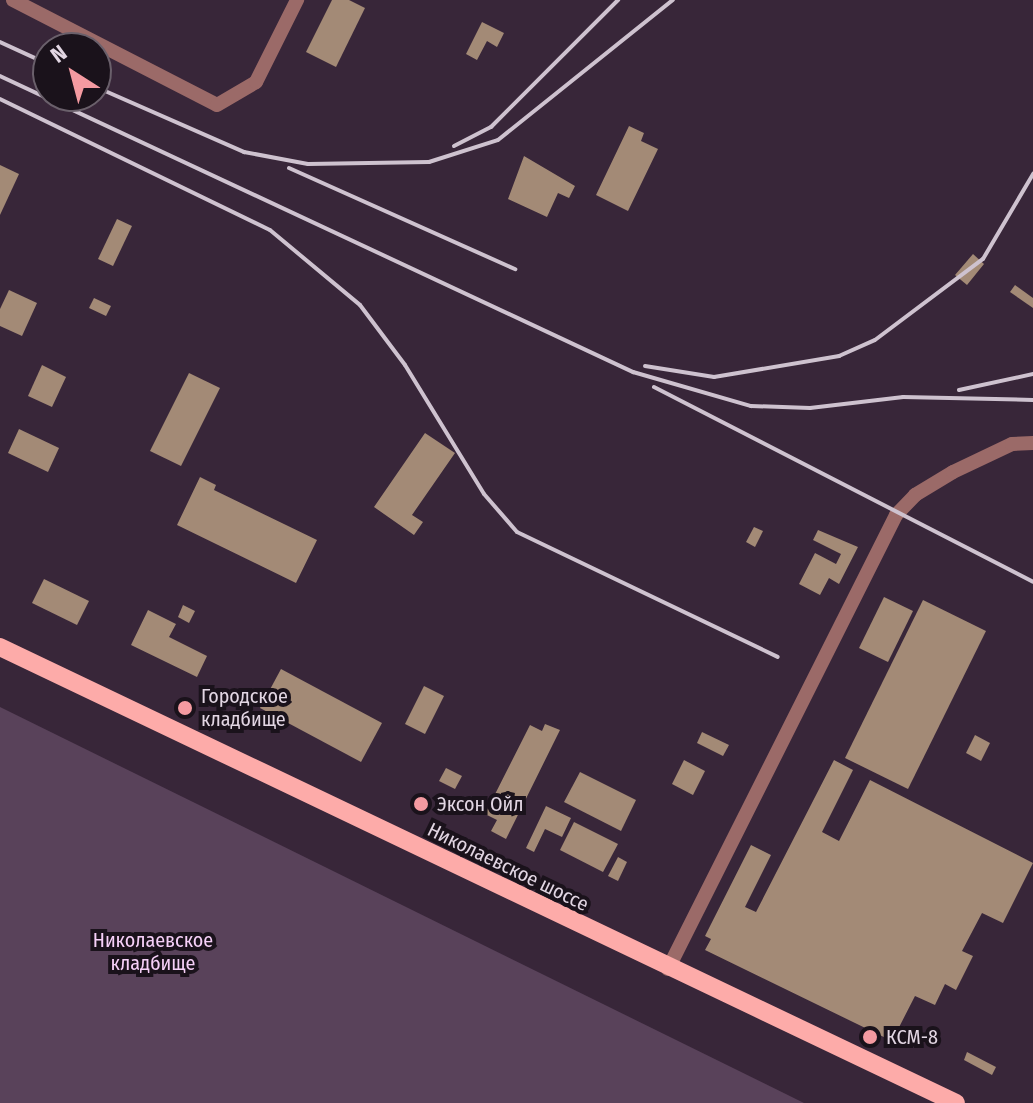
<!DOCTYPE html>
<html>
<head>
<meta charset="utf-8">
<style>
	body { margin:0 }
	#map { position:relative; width:1033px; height:1103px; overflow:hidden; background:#382639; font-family:"Fira Sans Condensed",sans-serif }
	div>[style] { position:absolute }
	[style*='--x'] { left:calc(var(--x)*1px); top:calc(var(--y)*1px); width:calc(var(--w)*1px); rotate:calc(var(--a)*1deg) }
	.green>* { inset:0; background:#59425a }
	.building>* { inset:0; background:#a38a76 }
	.minor>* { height:14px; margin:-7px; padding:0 7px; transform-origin:7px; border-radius:7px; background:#9b6a68 }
	.major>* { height:18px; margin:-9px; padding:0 9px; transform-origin:9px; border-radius:9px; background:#fdaba9 }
	.rail>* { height:4px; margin:-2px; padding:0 2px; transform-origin:2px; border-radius:2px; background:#cec2cf }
	.dots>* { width:22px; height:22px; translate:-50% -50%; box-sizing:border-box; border:4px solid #1a121b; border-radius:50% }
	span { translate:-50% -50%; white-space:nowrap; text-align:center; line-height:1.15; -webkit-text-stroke:8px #1a121b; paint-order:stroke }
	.poi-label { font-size:20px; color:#e2d6e3 }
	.left { translate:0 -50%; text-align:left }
	.street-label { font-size:20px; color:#e2d6e3 }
	.park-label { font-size:20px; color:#f6d0f8 }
	.north { position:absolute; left:32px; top:32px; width:80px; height:80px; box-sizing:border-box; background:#1a121b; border:2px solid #6a606b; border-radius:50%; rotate:324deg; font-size:22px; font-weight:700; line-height:32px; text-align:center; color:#e2d6e3 }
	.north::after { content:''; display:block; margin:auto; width:28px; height:36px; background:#f49aa1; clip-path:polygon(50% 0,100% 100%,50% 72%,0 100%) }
</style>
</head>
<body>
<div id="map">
	<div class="green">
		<div style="clip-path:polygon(0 707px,804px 1103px,0 1103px)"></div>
	</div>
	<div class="building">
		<div style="clip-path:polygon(332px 0,349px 0,365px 8px,336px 67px,306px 52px)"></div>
		<div style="clip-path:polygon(482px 22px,504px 33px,497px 47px,487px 41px,477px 60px,466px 54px)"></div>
		<div style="clip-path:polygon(629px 126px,644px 133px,641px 141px,658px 149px,628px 211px,596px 195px)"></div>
		<div style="clip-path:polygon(524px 156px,575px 186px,569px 198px,558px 193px,547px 217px,508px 199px)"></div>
		<div style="clip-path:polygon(0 165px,19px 174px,0 215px)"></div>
		<div style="clip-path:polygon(117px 219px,132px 226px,113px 266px,98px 259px)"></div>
		<div style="clip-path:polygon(973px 254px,984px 264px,967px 285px,955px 275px)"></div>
		<div style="clip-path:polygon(1015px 285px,1033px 298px,1033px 308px,1010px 292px)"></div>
		<div style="clip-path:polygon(9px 290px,37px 303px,22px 336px,0 326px,0 309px)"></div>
		<div style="clip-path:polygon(94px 298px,111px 306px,106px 316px,89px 308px)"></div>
		<div style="clip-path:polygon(42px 365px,66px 377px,52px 407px,28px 396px)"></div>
		<div style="clip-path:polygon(189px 373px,220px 388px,181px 466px,150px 451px)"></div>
		<div style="clip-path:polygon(19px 429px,59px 448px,48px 472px,8px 453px)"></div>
		<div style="clip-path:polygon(425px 433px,455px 453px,412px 515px,423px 522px,414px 535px,374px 507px)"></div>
		<div style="clip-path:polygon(200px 477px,216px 485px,214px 490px,317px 540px,296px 583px,177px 525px)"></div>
		<div style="clip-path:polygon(754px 527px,763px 531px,755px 547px,746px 542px)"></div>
		<div style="clip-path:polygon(818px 530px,858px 547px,839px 584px,829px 578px,820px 595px,799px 584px,815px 553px,836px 564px,841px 554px,813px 540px)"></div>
		<div style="clip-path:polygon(44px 579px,89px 601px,77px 625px,32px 603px)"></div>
		<div style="clip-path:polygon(884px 597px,913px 611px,888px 662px,859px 648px)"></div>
		<div style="clip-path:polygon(923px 600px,986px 631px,908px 789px,845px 758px)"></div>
		<div style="clip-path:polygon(183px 605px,195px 611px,189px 623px,178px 617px)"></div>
		<div style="clip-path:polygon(148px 610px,176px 624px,169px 637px,207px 656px,197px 677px,131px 645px)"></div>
		<div style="clip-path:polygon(281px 669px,382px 723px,361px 762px,260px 708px)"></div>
		<div style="clip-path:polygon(424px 686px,444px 696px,425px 734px,405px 724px)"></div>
		<div style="clip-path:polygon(545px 724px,560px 730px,506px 839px,491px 831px,497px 820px,485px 814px,530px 725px,542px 731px)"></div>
		<div style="clip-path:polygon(702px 732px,729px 745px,723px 756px,697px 743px)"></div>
		<div style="clip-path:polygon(975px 735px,990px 743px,981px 761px,966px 753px)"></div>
		<div style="clip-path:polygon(684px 760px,705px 771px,693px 795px,672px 784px)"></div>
		<div style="clip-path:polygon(834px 760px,853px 770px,822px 832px,839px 841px,870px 780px,1033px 863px,1003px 923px,982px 913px,962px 951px,973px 956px,956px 990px,945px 984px,935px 1005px,915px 996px,892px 1041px,705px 950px,711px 939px,705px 936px,751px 845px,771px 855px,745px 907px,756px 912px)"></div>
		<div style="clip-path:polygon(446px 768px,462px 776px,455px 789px,439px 781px)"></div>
		<div style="clip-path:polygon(580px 772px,636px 800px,621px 831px,564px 802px)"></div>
		<div style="clip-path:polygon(546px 806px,571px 818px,562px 837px,545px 829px,534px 852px,526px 848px)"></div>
		<div style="clip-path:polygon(574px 822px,618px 844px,603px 872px,560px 850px)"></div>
		<div style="clip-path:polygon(618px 857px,627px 862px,618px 881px,608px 876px)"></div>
		<div style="clip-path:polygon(967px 1052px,996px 1067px,992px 1075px,964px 1060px)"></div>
	</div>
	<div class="minor">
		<div style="--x:13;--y:0;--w:229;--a:27.2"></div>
		<div style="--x:217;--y:105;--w:45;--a:-30.5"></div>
		<div style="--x:256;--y:82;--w:92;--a:-63.4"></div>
		<div style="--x:668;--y:969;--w:508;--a:-63.33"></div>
		<div style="--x:896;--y:515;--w:28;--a:-46"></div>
		<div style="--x:915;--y:495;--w:44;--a:-31.2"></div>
		<div style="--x:953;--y:472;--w:65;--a:-25.4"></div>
		<div style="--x:1012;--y:444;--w:21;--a:-3"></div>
	</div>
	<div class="major">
		<div style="--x:0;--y:647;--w:1059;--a:25.5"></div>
	</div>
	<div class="rail">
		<div style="--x:0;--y:42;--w:53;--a:24.6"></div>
		<div style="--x:0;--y:76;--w:699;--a:25.06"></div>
		<div style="--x:633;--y:372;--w:123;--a:16.1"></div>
		<div style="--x:751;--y:406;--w:59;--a:1.9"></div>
		<div style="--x:810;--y:408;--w:94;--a:-6.7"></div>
		<div style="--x:903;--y:397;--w:130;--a:1.3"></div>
		<div style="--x:96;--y:87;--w:162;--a:23.7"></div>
		<div style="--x:244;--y:152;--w:65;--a:10.6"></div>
		<div style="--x:308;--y:164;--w:121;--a:-0.9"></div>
		<div style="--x:429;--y:162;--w:72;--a:-17.7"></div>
		<div style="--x:498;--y:140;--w:224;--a:-38.7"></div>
		<div style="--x:0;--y:99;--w:300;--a:25.9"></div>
		<div style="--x:270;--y:230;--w:117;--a:39.8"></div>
		<div style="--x:360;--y:305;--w:75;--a:53.1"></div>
		<div style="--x:405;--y:365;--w:151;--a:58.5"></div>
		<div style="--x:484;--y:494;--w:50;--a:49"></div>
		<div style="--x:517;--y:532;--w:289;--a:25.6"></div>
		<div style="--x:454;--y:146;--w:42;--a:-27.2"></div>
		<div style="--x:491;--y:127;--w:180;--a:-45"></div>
		<div style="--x:289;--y:168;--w:248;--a:24.1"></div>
		<div style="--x:645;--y:366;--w:70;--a:9.1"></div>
		<div style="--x:714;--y:377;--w:127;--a:-9.5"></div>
		<div style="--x:839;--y:356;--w:39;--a:-24"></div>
		<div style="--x:875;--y:340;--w:135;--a:-36.9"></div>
		<div style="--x:983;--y:259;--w:99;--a:-59.5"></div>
		<div style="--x:654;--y:387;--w:426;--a:27.2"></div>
		<div style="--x:959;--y:390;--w:76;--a:-12.2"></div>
	</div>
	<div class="dots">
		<div style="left:185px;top:708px;background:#f49aa1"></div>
		<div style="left:421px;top:804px;background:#f49aa1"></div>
		<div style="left:870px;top:1037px;background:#f49aa1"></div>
	</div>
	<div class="poi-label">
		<span class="left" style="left:201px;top:708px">Городское<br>кладбище</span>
		<span class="left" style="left:437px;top:804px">Эксон Ойл</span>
		<span class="left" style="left:886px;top:1037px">КСМ-8</span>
	</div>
	<div class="street-label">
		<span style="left:508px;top:867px;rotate:26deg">Николаевское шоссе</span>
	</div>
	<div class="park-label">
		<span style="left:153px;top:952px">Николаевское<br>кладбище</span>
	</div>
	<div class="north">N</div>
</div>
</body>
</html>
